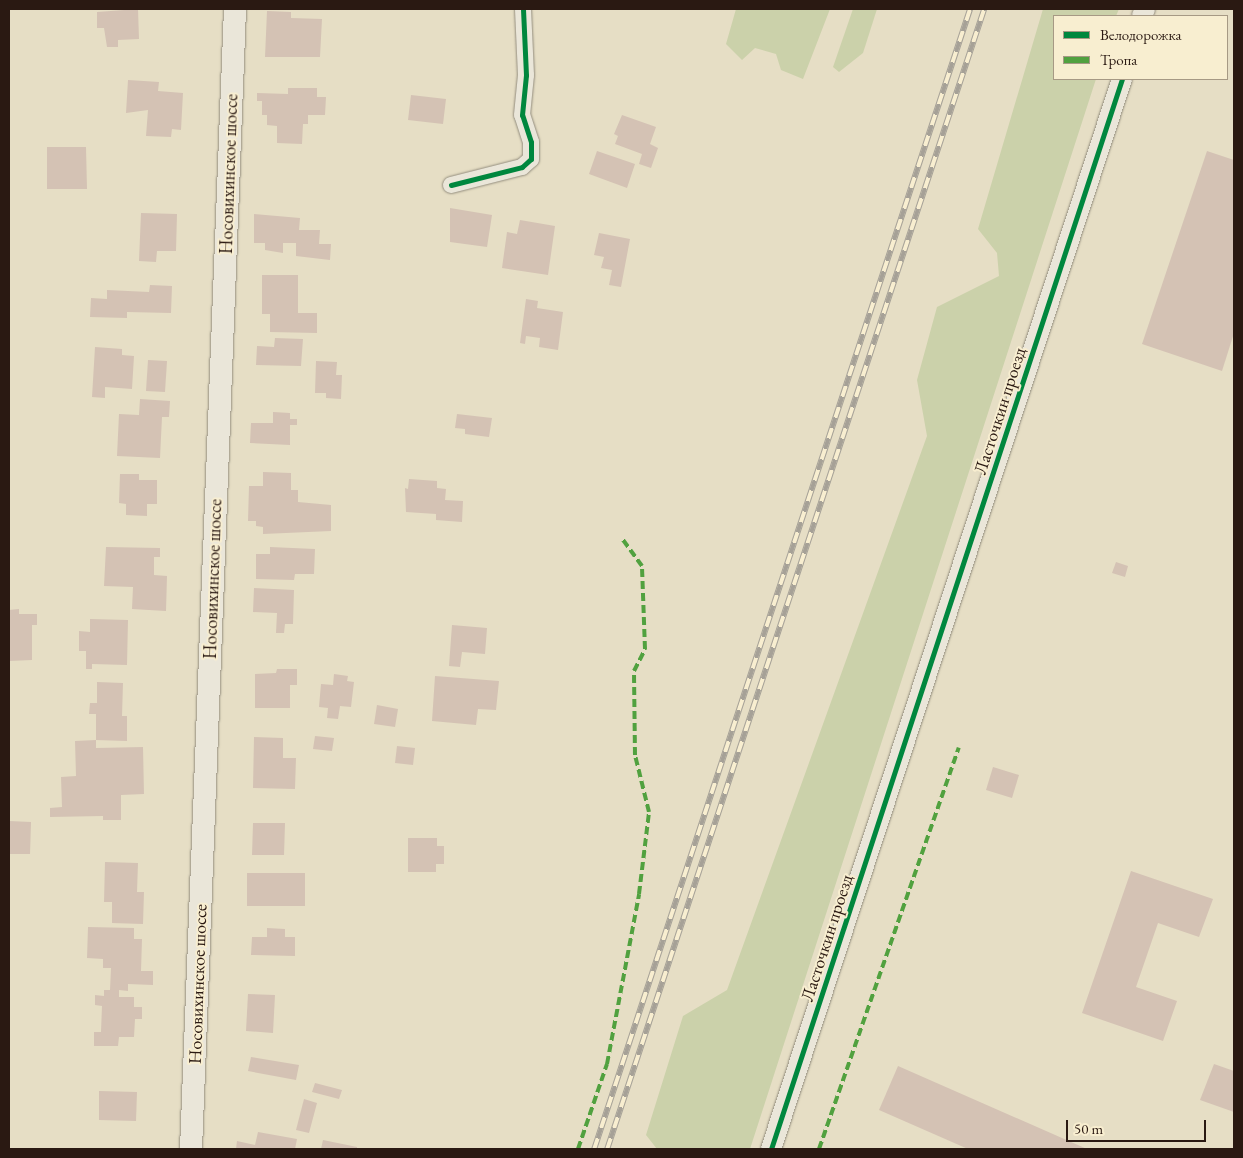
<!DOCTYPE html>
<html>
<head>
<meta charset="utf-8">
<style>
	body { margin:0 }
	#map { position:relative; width:1243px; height:1158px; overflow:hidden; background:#e6dec5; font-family:"EB Garamond",serif }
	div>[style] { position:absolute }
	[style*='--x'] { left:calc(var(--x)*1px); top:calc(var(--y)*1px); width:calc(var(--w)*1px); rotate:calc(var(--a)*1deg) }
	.green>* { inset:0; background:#cbd1aa }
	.building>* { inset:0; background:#d4c2b4 }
	.roads { filter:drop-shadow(0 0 1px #948e7f) drop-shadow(0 0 1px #948e7f) }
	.minor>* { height:16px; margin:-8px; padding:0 8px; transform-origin:8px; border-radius:8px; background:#eae6d9 }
	.tertiary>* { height:20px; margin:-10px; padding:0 10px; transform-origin:10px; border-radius:10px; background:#eae6d9 }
	.secondary>* { height:22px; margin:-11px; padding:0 11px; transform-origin:11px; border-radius:11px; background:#eae6d9 }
	.rail>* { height:5.5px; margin-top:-2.75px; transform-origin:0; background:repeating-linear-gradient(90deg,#f8eed0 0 11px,#a6a197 0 22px); box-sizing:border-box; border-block:1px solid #a6a197 }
	.quiet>* { height:4px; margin-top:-2px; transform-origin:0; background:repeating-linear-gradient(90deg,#51a13f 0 8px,transparent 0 12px) }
	.cycleway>* { height:5px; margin:-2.5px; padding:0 2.5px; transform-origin:2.5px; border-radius:2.5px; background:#00873e }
	span { translate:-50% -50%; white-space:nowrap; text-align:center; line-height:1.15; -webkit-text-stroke:4px #f8eed0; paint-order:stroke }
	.street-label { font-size:18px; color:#2a1912 }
	.frame { position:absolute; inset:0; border:10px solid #2a1912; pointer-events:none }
	.legend { position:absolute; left:1053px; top:15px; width:175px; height:65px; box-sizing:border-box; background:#f8eed0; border:1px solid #a69984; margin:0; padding:6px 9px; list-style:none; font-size:15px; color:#2a1912 }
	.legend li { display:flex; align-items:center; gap:10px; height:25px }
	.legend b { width:25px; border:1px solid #a69984 }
	.scale { position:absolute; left:1066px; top:1120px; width:140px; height:22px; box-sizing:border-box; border:2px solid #2a1912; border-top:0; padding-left:6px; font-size:15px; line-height:18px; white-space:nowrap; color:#2a1912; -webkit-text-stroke:4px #f8eed0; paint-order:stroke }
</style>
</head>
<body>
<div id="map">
	<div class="green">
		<div style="clip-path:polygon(736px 9px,830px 9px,803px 79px,781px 70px,776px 54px,755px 48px,742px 60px,726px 44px)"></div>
		<div style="clip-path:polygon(853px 9px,877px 9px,863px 53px,839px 72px,833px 67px)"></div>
		<div style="clip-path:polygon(1043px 9px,1119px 9px,1116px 16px,1054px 16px,1054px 79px,1096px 79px,750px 1149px,657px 1149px,646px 1135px,683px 1016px,727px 990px,927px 436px,917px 380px,937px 307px,999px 276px,997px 253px,978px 229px)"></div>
	</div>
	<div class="building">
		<div style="clip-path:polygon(138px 9px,139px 39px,118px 40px,118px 47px,107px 47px,104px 28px,97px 28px,97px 12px)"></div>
		<div style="clip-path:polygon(267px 11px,291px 12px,291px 18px,322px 19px,320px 57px,265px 57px)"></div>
		<div style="clip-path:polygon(128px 80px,159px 82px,158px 91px,183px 93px,181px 130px,172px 129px,171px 137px,146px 136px,148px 110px,126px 113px)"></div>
		<div style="clip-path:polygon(288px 88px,317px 88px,317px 97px,326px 97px,325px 115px,308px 115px,308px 124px,303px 124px,302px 144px,277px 143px,277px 126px,267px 125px,267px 115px,262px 115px,262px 101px,257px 101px,257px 93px,288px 94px)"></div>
		<div style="clip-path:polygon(411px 95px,446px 99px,443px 124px,408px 120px)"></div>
		<div style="clip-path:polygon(622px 115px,656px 127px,650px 144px,658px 148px,651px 168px,639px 164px,642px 154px,615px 144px,618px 136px,614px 134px)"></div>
		<div style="clip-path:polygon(47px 147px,86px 147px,87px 189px,47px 189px)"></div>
		<div style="clip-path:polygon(597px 151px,635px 164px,627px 188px,589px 174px)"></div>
		<div style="clip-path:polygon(1207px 151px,1234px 160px,1234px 333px,1222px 371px,1142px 344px)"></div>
		<div style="clip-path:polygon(450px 208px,492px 215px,487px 247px,450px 242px)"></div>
		<div style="clip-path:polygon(141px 213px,177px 214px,176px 251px,157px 251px,156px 262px,139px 261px)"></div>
		<div style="clip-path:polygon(254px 214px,300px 218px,299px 230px,320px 230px,319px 244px,331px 244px,330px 260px,296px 256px,296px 243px,283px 243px,283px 253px,265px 250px,265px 243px,254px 243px)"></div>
		<div style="clip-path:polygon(520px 220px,555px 226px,548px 275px,502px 268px,507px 232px,517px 234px)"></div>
		<div style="clip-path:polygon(599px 233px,630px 239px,621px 287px,609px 285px,612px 270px,601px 268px,604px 257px,594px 255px)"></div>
		<div style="clip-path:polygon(262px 275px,298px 275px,298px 313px,317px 313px,317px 333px,270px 332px,270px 314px,262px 314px)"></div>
		<div style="clip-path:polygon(150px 285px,172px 286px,171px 313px,127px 312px,127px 318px,90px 317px,91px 298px,107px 299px,107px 290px,149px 292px)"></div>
		<div style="clip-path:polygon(526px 299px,538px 301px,537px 308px,563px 312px,558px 350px,539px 347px,540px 338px,526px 336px,525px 344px,520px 343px)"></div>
		<div style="clip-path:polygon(275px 338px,303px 339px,301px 366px,256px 365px,257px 346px,274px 347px)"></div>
		<div style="clip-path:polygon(95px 347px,122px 349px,122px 355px,134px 356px,132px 389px,105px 387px,105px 398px,92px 397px)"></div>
		<div style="clip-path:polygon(148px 360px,167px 361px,165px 392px,146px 391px)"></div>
		<div style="clip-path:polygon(316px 361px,337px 362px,336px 375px,342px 375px,341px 399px,326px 398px,326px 393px,315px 393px)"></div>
		<div style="clip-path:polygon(140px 399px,170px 401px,169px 417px,162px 417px,160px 458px,117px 456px,119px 414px,139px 415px)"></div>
		<div style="clip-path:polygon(273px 412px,290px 413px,290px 419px,297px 419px,297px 425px,290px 425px,290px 445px,250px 443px,251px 423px,273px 423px)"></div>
		<div style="clip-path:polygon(457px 414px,492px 418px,489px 437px,465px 434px,465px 429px,455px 428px)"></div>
		<div style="clip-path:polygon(263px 472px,291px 473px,291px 490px,298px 490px,298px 502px,331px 505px,331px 531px,263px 534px,263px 527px,256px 526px,256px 521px,248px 521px,249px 486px,263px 486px)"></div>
		<div style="clip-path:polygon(120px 474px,139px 474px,139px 480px,157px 480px,157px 504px,147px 504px,147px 516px,126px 515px,126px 504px,119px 503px)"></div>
		<div style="clip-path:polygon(409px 479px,437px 481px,437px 488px,446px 489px,445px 500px,463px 501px,462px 522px,436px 520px,436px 514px,406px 512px,405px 488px,408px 489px)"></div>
		<div style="clip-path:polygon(106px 547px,160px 548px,160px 557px,154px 557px,154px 575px,167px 576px,166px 611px,132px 609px,133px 587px,104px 586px)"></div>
		<div style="clip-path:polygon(270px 547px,315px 549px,314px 574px,295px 574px,294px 580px,256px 579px,256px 554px,270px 554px)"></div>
		<div style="clip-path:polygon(1116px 562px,1128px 566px,1125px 577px,1112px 573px)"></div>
		<div style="clip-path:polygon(254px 588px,294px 590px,293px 624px,285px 624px,284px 633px,276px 633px,277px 613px,253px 612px)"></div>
		<div style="clip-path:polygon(19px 609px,19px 614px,37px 614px,37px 625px,32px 625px,32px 660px,9px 661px,9px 610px)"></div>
		<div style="clip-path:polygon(90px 619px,128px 620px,127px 665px,92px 664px,92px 669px,86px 669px,86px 651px,79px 651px,79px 631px,90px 632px)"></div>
		<div style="clip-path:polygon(452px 625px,487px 628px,485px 654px,462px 652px,460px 667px,449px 666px)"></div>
		<div style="clip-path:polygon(277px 669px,297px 669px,297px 685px,290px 685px,290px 708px,255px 708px,255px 674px,276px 673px)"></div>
		<div style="clip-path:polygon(334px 674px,348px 676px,347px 681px,354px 682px,351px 707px,340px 706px,338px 719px,327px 718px,328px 708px,319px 707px,321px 684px,333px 685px)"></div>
		<div style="clip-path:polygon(435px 676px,499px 681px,496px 710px,478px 709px,476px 725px,432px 721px)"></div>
		<div style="clip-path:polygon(97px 682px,123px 683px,122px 716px,127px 716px,127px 741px,96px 740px,96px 714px,89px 714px,90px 703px,97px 703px)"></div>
		<div style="clip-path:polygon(377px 705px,398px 709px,395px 727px,374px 724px)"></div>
		<div style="clip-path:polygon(315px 736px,334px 738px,332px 751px,313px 749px)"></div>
		<div style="clip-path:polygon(254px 737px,283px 738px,283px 758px,296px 758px,295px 789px,253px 788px)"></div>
		<div style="clip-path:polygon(96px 740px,96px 748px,143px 747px,144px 794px,121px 795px,121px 820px,103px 820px,103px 816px,50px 817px,50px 808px,62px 807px,61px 777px,76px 776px,75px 741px)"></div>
		<div style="clip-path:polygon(397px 746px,415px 748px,413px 765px,395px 763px)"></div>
		<div style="clip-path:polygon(993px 767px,1019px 775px,1012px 798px,986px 790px)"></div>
		<div style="clip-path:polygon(9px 821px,31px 822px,30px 854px,9px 854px)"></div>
		<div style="clip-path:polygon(253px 823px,285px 823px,284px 855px,252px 855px)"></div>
		<div style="clip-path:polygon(408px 838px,437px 838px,437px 846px,444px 846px,444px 864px,436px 864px,436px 872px,408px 872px)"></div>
		<div style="clip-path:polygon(105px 862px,138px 863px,137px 892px,144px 892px,143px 924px,112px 923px,112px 902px,104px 902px)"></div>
		<div style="clip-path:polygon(1131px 871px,1213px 899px,1199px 937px,1158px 923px,1136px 987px,1177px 1001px,1163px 1041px,1082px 1013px)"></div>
		<div style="clip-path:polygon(247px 873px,305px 873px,305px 906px,247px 906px)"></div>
		<div style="clip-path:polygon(88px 927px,134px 928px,134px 939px,142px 939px,141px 971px,153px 971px,153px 985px,128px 984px,128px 991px,119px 990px,119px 997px,134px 997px,134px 1007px,142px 1007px,142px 1019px,135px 1019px,134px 1037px,119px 1037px,118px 1046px,94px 1046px,94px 1032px,101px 1032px,102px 1006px,95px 1005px,95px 995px,104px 996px,104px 990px,110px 990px,111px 968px,103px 968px,103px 959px,87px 958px)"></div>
		<div style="clip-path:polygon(267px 928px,285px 929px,285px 937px,295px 937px,295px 956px,251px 955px,252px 937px,267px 937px)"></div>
		<div style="clip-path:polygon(248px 994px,275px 995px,273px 1033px,246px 1031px)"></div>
		<div style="clip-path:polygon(251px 1057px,299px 1065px,296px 1080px,248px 1071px)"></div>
		<div style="clip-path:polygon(1214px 1064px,1234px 1071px,1234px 1112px,1200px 1100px)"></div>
		<div style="clip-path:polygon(898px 1066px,1087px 1149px,968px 1149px,879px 1110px)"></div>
		<div style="clip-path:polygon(315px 1083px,342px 1090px,339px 1099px,312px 1092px)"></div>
		<div style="clip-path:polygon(99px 1091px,137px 1092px,136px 1121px,99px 1120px)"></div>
		<div style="clip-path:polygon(304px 1099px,317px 1103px,309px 1133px,296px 1130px)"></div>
		<div style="clip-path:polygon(258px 1132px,297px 1139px,295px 1149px,236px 1149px,237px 1141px,255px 1145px)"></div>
		<div style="clip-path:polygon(323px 1140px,357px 1147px,357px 1149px,321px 1149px)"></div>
	</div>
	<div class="roads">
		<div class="minor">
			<div style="--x:451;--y:185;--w:73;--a:-14.2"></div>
			<div style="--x:522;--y:167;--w:12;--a:-42"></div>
			<div style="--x:531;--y:159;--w:17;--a:-90"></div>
			<div style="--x:531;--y:142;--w:28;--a:-108"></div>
			<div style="--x:522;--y:115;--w:40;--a:-84.3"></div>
			<div style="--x:526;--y:75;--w:66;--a:-92.6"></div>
		</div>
		<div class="tertiary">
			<div style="--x:1142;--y:16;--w:8;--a:-67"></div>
			<div style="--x:771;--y:1149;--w:1126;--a:-71.84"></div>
		</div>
		<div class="secondary">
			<div style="--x:191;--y:1149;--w:1141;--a:-87.79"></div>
		</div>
	</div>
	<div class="rail">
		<div style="--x:594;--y:1149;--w:1200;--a:-71.75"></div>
		<div style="--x:607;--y:1149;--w:1201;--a:-71.7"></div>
	</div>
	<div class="quiet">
		<div style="--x:578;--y:1149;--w:90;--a:-71.2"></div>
		<div style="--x:607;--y:1064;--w:173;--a:-79.3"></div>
		<div style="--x:639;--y:894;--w:83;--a:-83"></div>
		<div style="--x:649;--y:812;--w:59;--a:-103.8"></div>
		<div style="--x:635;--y:755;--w:84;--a:-90.7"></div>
		<div style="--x:634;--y:671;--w:25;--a:-63"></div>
		<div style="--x:645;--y:649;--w:83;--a:-92.1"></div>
		<div style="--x:642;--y:566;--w:34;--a:-126"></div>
		<div style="--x:819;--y:1149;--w:425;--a:-70.8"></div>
	</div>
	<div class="cycleway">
		<div style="--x:451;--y:185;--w:73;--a:-14.2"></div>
		<div style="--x:522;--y:167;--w:12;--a:-42"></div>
		<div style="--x:531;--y:159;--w:17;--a:-90"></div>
		<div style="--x:531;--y:142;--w:28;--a:-108"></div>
		<div style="--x:522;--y:115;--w:40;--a:-84.3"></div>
		<div style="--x:526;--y:75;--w:66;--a:-92.6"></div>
		<div style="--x:771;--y:1149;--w:1126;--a:-71.84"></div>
	</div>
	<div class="street-label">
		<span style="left:229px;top:174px;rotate:-88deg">Носовихинское шоссе</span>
		<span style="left:1000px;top:411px;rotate:-72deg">Ласточкин проезд</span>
		<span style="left:213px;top:579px;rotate:-88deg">Носовихинское шоссе</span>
		<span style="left:827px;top:938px;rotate:-72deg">Ласточкин проезд</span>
		<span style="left:198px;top:984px;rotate:-88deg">Носовихинское шоссе</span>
	</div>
	<div class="frame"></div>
	<ul class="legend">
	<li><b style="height:6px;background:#00873e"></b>Велодорожка</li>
	<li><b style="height:6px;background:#51a13f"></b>Тропа</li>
	</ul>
	<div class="scale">50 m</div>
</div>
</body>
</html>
